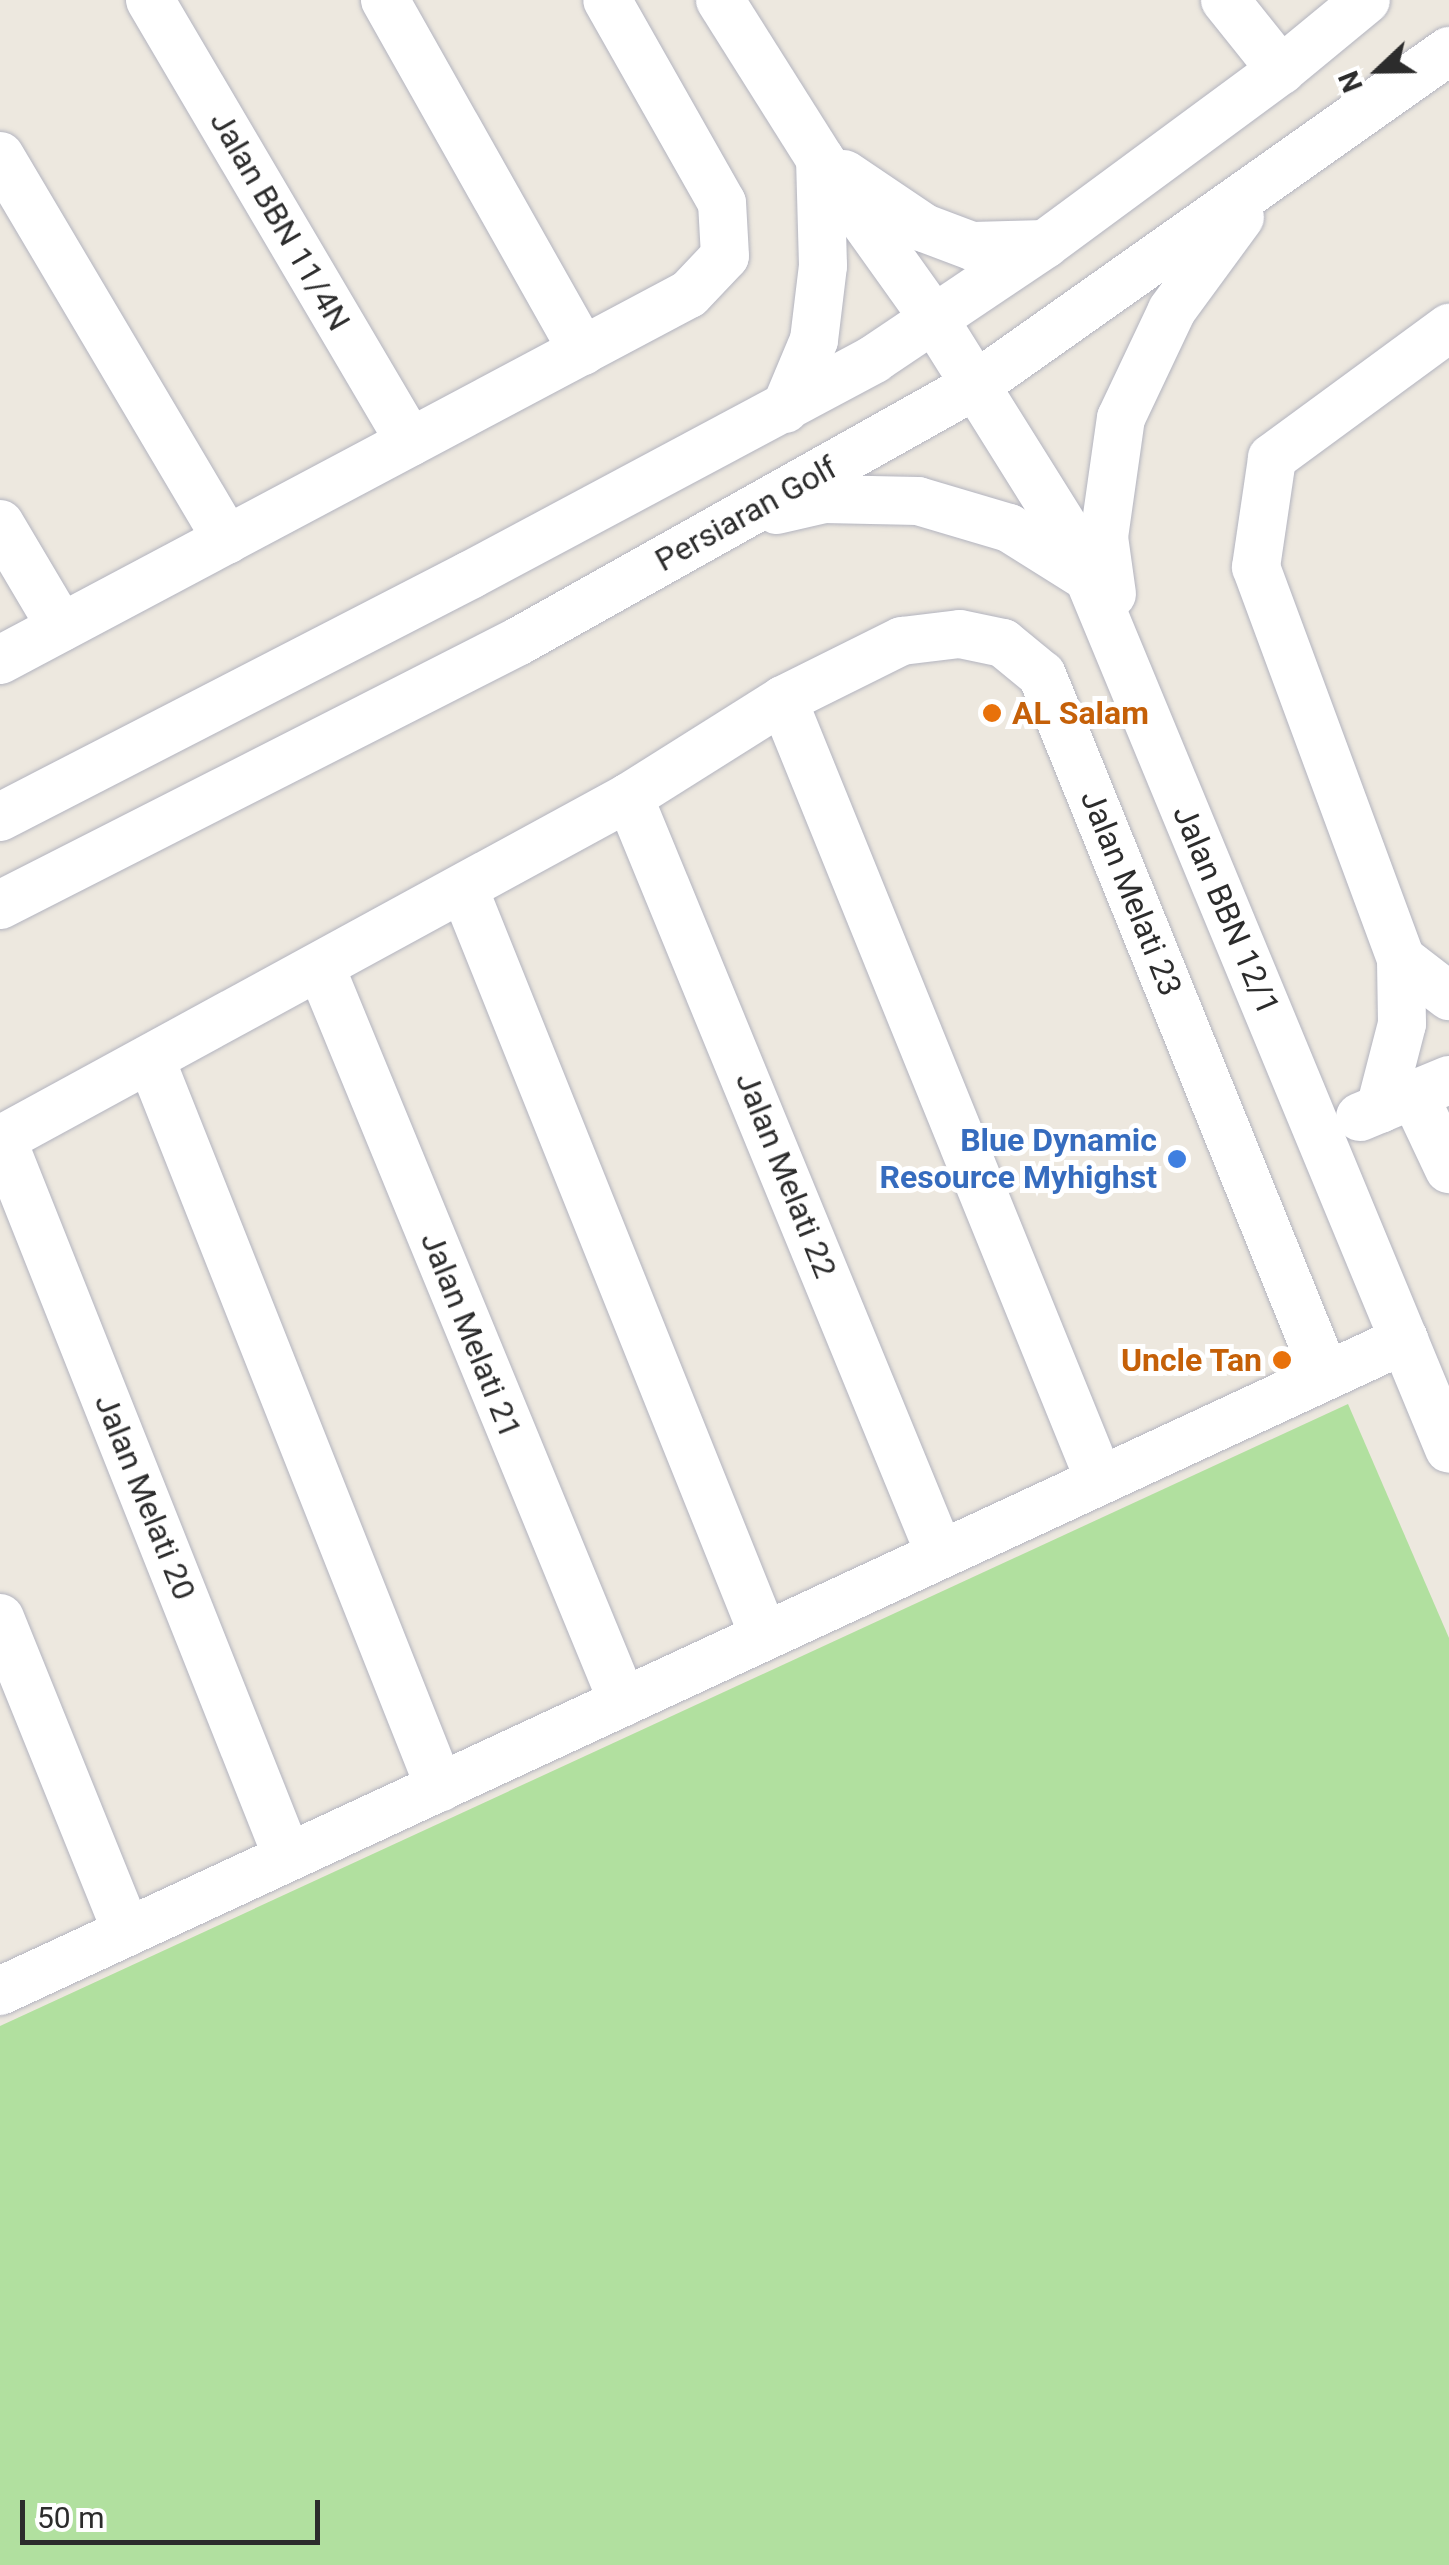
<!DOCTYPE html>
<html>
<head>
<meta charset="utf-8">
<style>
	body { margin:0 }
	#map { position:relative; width:1449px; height:2565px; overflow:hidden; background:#ede8df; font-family:Roboto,sans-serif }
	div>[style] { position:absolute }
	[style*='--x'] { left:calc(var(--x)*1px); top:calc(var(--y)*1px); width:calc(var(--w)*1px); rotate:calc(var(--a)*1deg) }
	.green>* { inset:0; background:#b1e09f }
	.roads { filter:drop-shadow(0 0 2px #b3b4bf) drop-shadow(0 0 2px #b3b4bf) }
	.minor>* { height:48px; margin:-24px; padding:0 24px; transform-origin:24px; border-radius:24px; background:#fff }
	.dots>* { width:28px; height:28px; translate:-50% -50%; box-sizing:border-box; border:5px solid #fff; border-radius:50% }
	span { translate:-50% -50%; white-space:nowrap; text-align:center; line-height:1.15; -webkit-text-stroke:10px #fff; paint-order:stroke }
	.street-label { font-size:32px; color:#2c2c2c }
	.food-label { font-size:32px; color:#c56008; font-weight:700 }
	.left { translate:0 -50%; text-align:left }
	.right { translate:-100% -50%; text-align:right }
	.shop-label { font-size:32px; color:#366cbe; font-weight:700 }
	.north { position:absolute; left:1329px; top:20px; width:100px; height:100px; -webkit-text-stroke:8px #fff; paint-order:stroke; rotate:248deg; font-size:28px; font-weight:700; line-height:40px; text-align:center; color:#2c2c2c }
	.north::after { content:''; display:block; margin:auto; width:35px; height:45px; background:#2c2c2c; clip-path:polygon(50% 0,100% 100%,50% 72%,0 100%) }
	.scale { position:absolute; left:20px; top:2500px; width:300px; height:45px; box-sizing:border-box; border:5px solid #2c2c2c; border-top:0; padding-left:12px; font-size:30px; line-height:35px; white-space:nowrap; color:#2c2c2c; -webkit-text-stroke:8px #fff; paint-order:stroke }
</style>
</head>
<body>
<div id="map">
	<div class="green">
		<div style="clip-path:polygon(1348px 1404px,1449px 1638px,1449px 2565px,0 2565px,0 2026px)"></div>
	</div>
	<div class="roads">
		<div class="minor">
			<div style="--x:150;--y:0;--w:513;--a:59.53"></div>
			<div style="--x:385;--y:0;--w:403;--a:60.6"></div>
			<div style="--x:720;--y:0;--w:188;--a:57.8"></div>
			<div style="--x:820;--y:159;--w:196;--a:54.5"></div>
			<div style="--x:934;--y:319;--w:266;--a:58"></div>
			<div style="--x:1075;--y:545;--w:978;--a:67.52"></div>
			<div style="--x:1225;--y:0;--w:90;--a:51.3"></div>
			<div style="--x:0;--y:156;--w:446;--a:59.4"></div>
			<div style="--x:844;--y:174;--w:97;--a:34"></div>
			<div style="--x:924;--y:228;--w:51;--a:20.6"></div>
			<div style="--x:972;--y:246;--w:73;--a:-1.6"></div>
			<div style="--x:785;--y:409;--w:75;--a:-67.2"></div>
			<div style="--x:814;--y:340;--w:75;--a:-83.1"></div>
			<div style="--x:823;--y:266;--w:107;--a:-91.6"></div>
			<div style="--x:777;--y:510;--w:48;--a:-13.2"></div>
			<div style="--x:824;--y:499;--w:94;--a:1.2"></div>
			<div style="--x:918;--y:501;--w:95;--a:16.5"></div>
			<div style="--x:1009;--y:528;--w:94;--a:32"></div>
			<div style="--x:0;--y:524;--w:120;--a:59.4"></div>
			<div style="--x:1112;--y:594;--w:58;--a:-98"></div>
			<div style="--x:1104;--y:537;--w:120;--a:-81.9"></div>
			<div style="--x:1121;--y:418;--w:119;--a:-64.7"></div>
			<div style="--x:1172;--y:310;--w:115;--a:-53.8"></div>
			<div style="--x:0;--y:660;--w:780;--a:-27.98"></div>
			<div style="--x:689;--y:294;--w:52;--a:-46.5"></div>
			<div style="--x:725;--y:256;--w:53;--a:-93.2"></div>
			<div style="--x:722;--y:203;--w:233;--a:-119.5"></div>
			<div style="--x:783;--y:700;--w:841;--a:67.92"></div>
			<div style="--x:629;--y:797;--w:818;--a:67.67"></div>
			<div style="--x:0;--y:817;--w:529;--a:-27.24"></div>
			<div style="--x:470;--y:575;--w:458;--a:-28.1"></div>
			<div style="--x:874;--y:359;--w:206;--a:-33.9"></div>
			<div style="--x:1045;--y:244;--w:293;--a:-36.4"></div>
			<div style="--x:1281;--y:70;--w:110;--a:-39.5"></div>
			<div style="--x:464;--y:889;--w:805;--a:68.12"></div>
			<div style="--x:0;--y:905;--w:582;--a:-26.96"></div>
			<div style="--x:519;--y:641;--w:524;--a:-29.26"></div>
			<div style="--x:976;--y:385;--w:579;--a:-35.23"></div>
			<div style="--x:1401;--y:959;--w:61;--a:37.6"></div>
			<div style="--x:321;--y:968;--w:794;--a:67.64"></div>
			<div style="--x:151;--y:1060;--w:783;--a:68.35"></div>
			<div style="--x:1414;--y:1095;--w:82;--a:64.7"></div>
			<div style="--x:1380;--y:1109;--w:88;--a:-75.5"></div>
			<div style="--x:1402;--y:1024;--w:65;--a:-90.9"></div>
			<div style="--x:1401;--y:959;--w:418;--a:-110.3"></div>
			<div style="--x:1256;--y:567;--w:110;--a:-81.6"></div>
			<div style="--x:1272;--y:458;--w:220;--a:-36.3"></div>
			<div style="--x:1360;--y:1117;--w:96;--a:-22.6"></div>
			<div style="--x:2;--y:1139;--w:772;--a:68.32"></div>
			<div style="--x:0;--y:1140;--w:716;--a:-28.6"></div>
			<div style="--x:629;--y:797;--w:182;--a:-32.2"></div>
			<div style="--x:783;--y:700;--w:133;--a:-26.4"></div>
			<div style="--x:902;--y:641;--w:58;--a:-6.9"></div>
			<div style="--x:960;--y:634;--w:44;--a:11.8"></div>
			<div style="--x:1003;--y:643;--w:50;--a:39.4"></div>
			<div style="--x:1042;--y:675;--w:756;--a:67.95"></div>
			<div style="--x:0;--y:1618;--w:339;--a:68"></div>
			<div style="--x:0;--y:1991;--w:1548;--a:-24.88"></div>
		</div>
	</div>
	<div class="dots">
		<div style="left:992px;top:713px;background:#e8710a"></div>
		<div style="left:1177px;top:1159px;background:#3f7fe0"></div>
		<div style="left:1282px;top:1360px;background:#e8710a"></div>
	</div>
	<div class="street-label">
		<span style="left:280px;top:221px;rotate:60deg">Jalan BBN 11/4N</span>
		<span style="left:746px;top:514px;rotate:-29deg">Persiaran Golf</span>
		<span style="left:1131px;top:893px;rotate:68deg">Jalan Melati 23</span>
		<span style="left:1226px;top:910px;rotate:67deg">Jalan BBN 12/1</span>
		<span style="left:786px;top:1175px;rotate:68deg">Jalan Melati 22</span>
		<span style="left:471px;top:1335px;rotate:68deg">Jalan Melati 21</span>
		<span style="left:145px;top:1497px;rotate:68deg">Jalan Melati 20</span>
	</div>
	<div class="food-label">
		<span class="left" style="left:1012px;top:713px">AL Salam</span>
		<span class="right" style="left:1262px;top:1360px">Uncle Tan</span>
	</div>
	<div class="shop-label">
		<span class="right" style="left:1157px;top:1159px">Blue Dynamic<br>Resource Myhighst</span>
	</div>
	<div class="north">N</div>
	<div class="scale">50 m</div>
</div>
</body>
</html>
